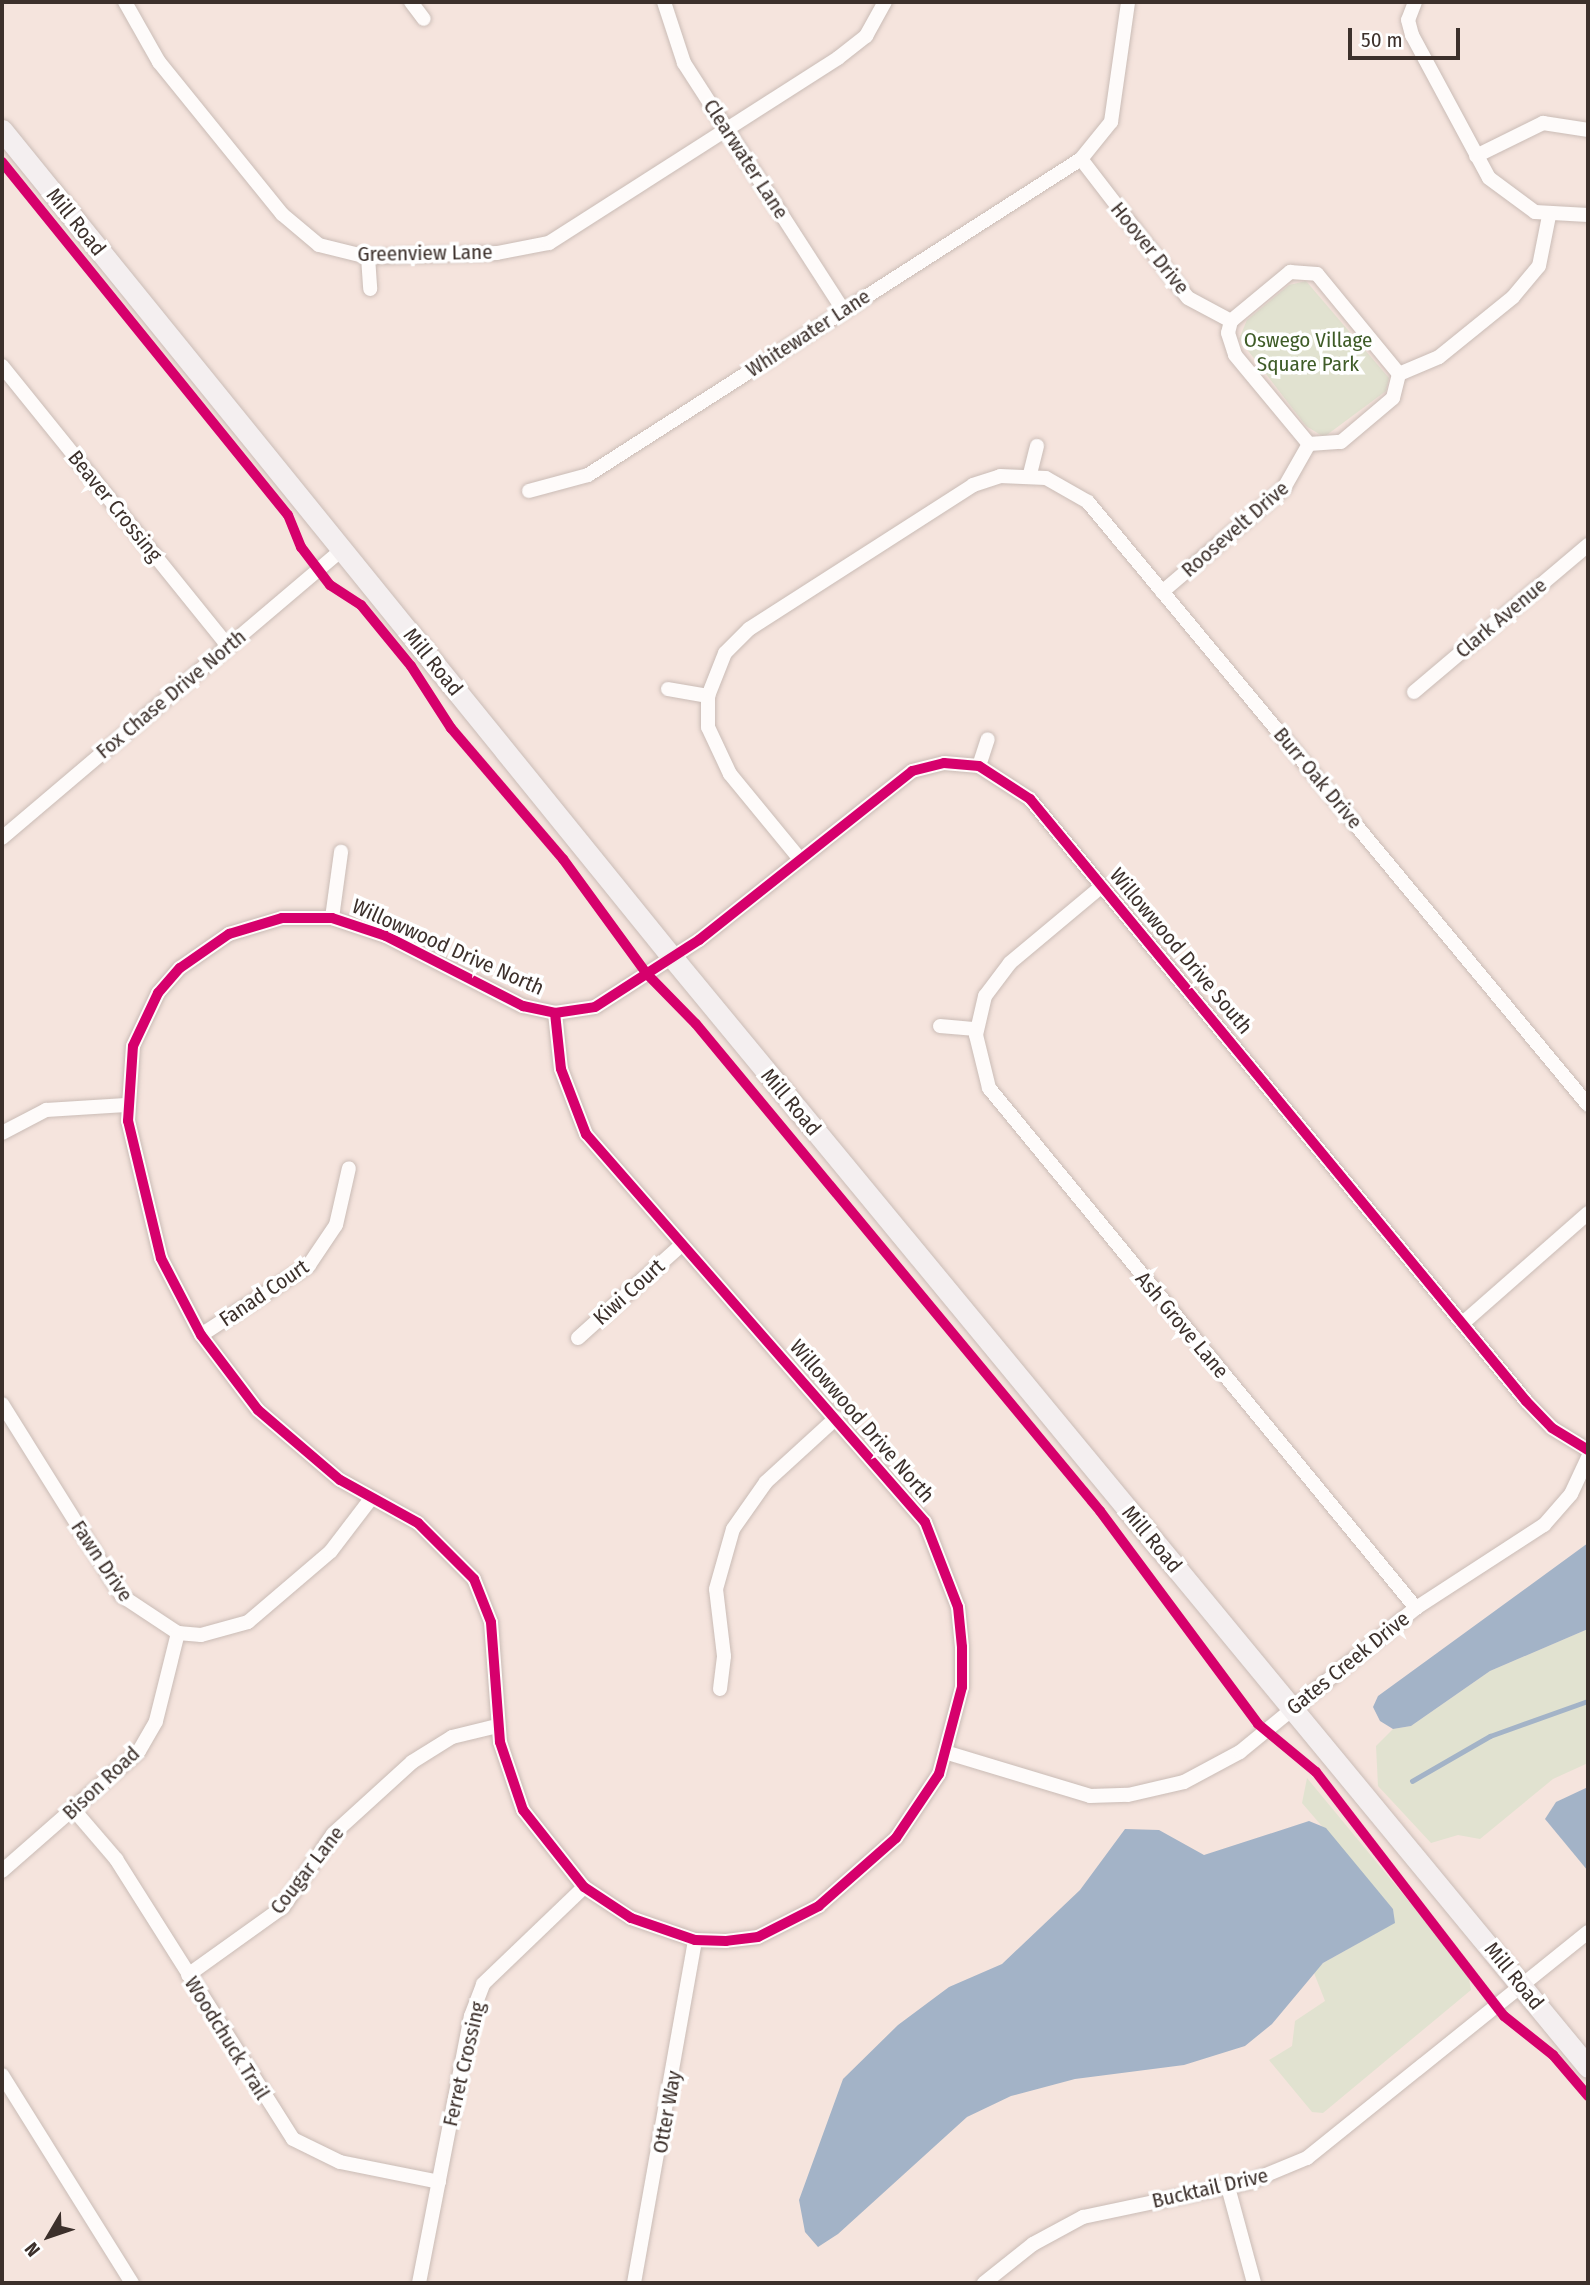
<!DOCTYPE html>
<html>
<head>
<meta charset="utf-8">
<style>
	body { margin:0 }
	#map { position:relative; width:1590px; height:2285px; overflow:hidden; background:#f5e4dd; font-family:"Fira Sans Condensed",sans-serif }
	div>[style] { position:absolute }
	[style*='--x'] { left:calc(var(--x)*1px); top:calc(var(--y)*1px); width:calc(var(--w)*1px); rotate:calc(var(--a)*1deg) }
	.green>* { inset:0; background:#e1e2d0 }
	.water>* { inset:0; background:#a3b3c7 }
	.stream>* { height:4.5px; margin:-2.25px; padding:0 2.25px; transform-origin:2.25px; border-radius:2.25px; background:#a3b3c7 }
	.roads { filter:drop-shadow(0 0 2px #cabcb6) drop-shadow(0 0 2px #cabcb6) }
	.street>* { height:14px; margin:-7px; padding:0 7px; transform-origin:7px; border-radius:7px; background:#fefbfa }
	.secondary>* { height:21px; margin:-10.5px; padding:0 10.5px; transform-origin:10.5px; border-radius:10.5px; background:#f4eff0 }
	.cycleway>* { height:10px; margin:-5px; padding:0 5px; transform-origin:5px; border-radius:5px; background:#d6006c }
	span { translate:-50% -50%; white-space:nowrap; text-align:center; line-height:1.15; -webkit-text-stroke:7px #fff; paint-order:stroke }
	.street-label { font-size:21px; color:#3c302b }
	.park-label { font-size:21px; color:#3f5c28 }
	.frame { position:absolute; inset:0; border:4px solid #3c302b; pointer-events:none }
	.north { position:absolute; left:14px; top:2201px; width:70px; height:70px; -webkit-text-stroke:5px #fff; paint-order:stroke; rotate:231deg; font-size:19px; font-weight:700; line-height:28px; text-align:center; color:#3c302b }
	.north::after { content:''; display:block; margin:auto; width:24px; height:32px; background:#3c302b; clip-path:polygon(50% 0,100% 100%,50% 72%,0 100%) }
	.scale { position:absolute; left:1348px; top:28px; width:112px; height:32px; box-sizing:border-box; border:4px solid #3c302b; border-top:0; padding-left:9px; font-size:21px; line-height:24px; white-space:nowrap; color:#3c302b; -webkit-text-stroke:5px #fff; paint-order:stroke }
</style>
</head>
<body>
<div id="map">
	<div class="green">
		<div style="clip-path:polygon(1306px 281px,1389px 378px,1386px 391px,1324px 437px,1306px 426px,1239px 339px,1247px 320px,1289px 285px)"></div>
		<div style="clip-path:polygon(1588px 1629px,1588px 1763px,1553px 1779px,1480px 1839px,1458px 1835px,1431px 1843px,1378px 1786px,1376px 1746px,1393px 1729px,1411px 1726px,1490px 1671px)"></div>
		<div style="clip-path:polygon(1307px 1778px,1468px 1973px,1471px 1990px,1323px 2113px,1312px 2112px,1269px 2060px,1292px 2046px,1295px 2021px,1325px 2001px,1314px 1973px,1323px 1963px,1394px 1923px,1393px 1909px,1302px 1803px)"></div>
	</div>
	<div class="water">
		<div style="clip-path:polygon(1588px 1543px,1588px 1629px,1490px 1671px,1411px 1726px,1393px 1729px,1380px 1721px,1373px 1707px,1378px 1696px)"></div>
		<div style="clip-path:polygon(1588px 1787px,1588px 1871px,1545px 1819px,1556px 1802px)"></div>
		<div style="clip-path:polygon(1309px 1821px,1326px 1828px,1393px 1909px,1395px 1923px,1323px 1963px,1272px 2024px,1245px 2046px,1184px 2065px,1075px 2079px,1011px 2096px,967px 2117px,838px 2234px,818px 2247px,805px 2232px,799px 2200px,843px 2079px,898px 2025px,949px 1987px,1002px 1964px,1080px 1890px,1125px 1829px,1159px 1830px,1204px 1855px)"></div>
	</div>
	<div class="stream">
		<div style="--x:1412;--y:1781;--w:90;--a:-30"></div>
		<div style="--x:1490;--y:1736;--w:104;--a:-19.7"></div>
	</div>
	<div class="roads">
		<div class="street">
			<div style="--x:125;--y:2;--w:69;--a:60.5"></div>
			<div style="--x:159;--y:62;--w:196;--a:51"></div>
			<div style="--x:282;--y:214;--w:48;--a:40"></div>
			<div style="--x:319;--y:245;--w:50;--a:13.8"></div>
			<div style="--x:368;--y:257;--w:129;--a:-1.8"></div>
			<div style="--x:497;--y:253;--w:53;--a:-10.9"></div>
			<div style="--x:549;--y:243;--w:343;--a:-32.6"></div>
			<div style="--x:838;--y:58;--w:36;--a:-38"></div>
			<div style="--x:866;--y:36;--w:39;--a:-61"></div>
			<div style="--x:411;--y:2;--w:21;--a:53"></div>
			<div style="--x:664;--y:2;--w:64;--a:71.8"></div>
			<div style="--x:684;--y:63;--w:294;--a:57.2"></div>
			<div style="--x:1415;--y:2;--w:19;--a:111"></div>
			<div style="--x:1408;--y:20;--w:16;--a:75"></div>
			<div style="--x:1412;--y:35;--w:162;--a:61.7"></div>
			<div style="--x:1489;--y:178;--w:57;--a:36.5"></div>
			<div style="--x:1535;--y:212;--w:53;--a:3.2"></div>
			<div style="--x:1476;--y:156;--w:75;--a:-26.2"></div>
			<div style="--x:1543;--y:123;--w:46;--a:8.8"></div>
			<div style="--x:1081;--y:159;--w:175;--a:52.4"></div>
			<div style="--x:1188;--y:298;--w:49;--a:28.1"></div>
			<div style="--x:1231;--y:321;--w:12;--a:104"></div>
			<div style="--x:1228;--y:333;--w:23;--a:72"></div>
			<div style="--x:1235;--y:355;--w:116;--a:50.3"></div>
			<div style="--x:368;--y:257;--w:32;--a:86"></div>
			<div style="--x:1231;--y:321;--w:77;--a:-39.7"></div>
			<div style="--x:1290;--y:272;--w:27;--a:4"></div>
			<div style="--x:1317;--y:274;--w:129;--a:50.6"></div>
			<div style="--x:2;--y:366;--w:360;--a:51.1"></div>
			<div style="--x:1030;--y:474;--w:29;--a:-76"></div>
			<div style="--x:529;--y:491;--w:61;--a:-15.2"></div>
			<div style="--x:588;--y:475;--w:586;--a:-32.66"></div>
			<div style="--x:1081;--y:159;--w:48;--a:-51"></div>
			<div style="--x:1111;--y:122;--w:121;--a:-81.9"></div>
			<div style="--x:1162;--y:592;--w:160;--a:-40.4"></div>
			<div style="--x:1284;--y:488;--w:51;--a:-60.4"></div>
			<div style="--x:1309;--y:444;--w:32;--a:-4"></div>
			<div style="--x:1341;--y:442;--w:68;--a:-40.2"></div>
			<div style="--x:1393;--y:398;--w:25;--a:-76"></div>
			<div style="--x:1399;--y:374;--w:43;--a:-23"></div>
			<div style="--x:1439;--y:357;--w:95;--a:-39"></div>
			<div style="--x:1513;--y:297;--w:40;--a:-50"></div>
			<div style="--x:1539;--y:266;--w:51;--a:-78.7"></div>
			<div style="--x:668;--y:689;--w:41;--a:9.9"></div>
			<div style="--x:1414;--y:692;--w:228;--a:-40.2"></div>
			<div style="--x:979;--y:766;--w:28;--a:-72"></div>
			<div style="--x:2;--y:838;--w:446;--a:-40.3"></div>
			<div style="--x:799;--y:858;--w:109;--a:-129.4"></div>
			<div style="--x:730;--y:774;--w:52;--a:-115.1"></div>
			<div style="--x:708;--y:727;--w:31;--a:-90"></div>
			<div style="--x:708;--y:696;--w:46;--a:-68.4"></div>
			<div style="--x:725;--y:653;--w:34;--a:-45"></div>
			<div style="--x:749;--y:629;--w:266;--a:-32.7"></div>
			<div style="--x:973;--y:485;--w:28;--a:-18"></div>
			<div style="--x:1000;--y:476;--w:46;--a:2.5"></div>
			<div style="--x:1046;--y:478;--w:48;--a:29.7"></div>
			<div style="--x:1088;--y:502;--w:783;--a:50.33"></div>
			<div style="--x:1102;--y:886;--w:120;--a:140.1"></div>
			<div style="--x:1010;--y:963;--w:41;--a:127.1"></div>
			<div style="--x:985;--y:996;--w:40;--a:103"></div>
			<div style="--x:976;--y:1035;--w:55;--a:76.2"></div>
			<div style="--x:989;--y:1088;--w:673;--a:50.61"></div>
			<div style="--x:332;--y:918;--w:67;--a:-82.2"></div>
			<div style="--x:555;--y:1013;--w:56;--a:83.9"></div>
			<div style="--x:561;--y:1069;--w:70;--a:69"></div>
			<div style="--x:586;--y:1134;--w:515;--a:48.86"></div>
			<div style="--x:925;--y:1522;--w:91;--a:68.8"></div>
			<div style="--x:958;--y:1607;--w:40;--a:84.3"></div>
			<div style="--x:962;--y:1647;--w:40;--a:90"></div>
			<div style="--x:962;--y:1687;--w:90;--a:104.8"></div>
			<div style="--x:939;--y:1774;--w:77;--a:123.9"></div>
			<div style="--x:896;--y:1838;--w:103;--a:138.6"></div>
			<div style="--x:819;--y:1906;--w:68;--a:153.1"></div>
			<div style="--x:758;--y:1937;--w:32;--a:173"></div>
			<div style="--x:726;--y:1941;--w:31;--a:-178"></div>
			<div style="--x:695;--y:1940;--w:68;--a:-161"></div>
			<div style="--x:631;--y:1918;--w:56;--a:-146.6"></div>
			<div style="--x:584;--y:1887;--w:98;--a:-128.4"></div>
			<div style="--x:523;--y:1810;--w:72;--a:-108.7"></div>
			<div style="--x:500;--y:1742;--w:120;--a:-94.3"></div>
			<div style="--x:491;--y:1622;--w:46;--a:-111.6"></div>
			<div style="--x:474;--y:1579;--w:79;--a:-135"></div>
			<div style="--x:418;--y:1523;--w:89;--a:-151.1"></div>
			<div style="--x:340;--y:1480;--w:108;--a:-139.5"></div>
			<div style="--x:258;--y:1410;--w:94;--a:-127.2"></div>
			<div style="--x:201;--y:1335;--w:87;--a:-117.5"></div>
			<div style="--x:161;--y:1258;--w:141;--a:-103.5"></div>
			<div style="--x:128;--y:1121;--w:75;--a:-86.2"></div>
			<div style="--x:133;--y:1046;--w:59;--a:-64.7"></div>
			<div style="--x:158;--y:993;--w:33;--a:-49"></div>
			<div style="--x:180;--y:968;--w:60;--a:-34.8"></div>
			<div style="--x:229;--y:934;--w:55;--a:-16.8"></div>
			<div style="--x:282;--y:918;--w:50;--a:0"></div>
			<div style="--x:332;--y:918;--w:57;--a:18.4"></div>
			<div style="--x:386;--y:936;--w:154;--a:27.1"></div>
			<div style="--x:523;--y:1006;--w:33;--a:12"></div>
			<div style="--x:555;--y:1013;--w:40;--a:-8.5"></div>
			<div style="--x:595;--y:1007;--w:124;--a:-32.8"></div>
			<div style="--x:699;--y:940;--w:272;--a:-38.4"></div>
			<div style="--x:912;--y:771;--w:33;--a:-14"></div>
			<div style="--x:944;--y:763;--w:35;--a:5"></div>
			<div style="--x:979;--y:766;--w:61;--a:32.9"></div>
			<div style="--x:1030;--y:799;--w:780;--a:50.51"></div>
			<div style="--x:1526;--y:1401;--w:37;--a:46"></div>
			<div style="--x:1552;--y:1428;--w:42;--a:31.4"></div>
			<div style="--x:940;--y:1026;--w:36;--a:5"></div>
			<div style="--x:2;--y:1133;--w:50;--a:-27.6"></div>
			<div style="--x:46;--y:1110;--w:80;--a:-3.6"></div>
			<div style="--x:1464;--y:1322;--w:165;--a:-41.3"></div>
			<div style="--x:201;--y:1335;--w:129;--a:-32.9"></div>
			<div style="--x:309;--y:1265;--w:48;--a:-56"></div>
			<div style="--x:336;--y:1225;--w:58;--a:-77.2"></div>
			<div style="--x:578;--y:1338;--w:137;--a:-42"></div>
			<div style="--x:2;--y:1404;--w:226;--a:58"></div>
			<div style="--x:122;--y:1596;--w:67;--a:33.5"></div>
			<div style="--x:178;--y:1633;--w:23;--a:5"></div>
			<div style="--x:201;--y:1635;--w:49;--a:-15.5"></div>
			<div style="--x:248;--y:1622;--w:109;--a:-40.5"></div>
			<div style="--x:331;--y:1551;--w:64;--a:-52.6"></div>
			<div style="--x:720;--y:1689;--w:33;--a:-83"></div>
			<div style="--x:724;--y:1656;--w:67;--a:-96.8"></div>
			<div style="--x:716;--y:1589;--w:62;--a:-74.2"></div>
			<div style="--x:733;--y:1529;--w:57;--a:-54.9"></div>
			<div style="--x:766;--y:1482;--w:95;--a:-42.4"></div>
			<div style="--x:948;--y:1753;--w:148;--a:16.8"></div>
			<div style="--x:1090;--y:1796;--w:38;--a:-2"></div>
			<div style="--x:1128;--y:1795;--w:57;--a:-13.1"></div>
			<div style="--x:1184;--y:1782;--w:64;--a:-28.2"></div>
			<div style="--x:1240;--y:1752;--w:227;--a:-39.3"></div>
			<div style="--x:1416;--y:1608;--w:153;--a:-33"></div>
			<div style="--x:1544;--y:1525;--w:41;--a:-48.9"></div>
			<div style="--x:1571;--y:1494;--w:40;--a:-65"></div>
			<div style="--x:74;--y:1810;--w:65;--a:49.4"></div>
			<div style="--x:116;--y:1859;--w:331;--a:57.7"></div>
			<div style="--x:293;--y:2139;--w:52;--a:26.1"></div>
			<div style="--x:340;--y:2162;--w:101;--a:11.4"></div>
			<div style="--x:2;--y:1871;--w:182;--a:-41.2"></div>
			<div style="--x:139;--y:1751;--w:34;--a:-60"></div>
			<div style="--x:156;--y:1721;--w:91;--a:-76"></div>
			<div style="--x:188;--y:1975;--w:117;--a:-35.6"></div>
			<div style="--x:283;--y:1907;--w:88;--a:-55.6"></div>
			<div style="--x:333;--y:1834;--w:107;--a:-42.3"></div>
			<div style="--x:412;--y:1762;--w:47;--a:-32"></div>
			<div style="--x:452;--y:1737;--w:46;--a:-13.7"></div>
			<div style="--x:2;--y:2075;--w:245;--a:58"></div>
			<div style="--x:1228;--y:2187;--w:99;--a:74.8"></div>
			<div style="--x:419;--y:2283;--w:272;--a:-79"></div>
			<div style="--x:471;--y:2016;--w:34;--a:-69"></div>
			<div style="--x:483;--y:1984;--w:140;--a:-43.8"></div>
			<div style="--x:634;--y:2283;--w:348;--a:-79.9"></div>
			<div style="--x:984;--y:2283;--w:63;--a:-38.5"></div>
			<div style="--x:1033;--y:2244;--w:57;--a:-28.4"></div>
			<div style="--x:1083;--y:2217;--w:170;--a:-11.9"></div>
			<div style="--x:1249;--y:2182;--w:63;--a:-22.5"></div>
			<div style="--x:1307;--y:2158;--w:361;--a:-38.8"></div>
		</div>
		<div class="secondary">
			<div style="--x:2;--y:130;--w:1064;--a:50.99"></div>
			<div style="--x:672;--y:957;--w:1439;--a:50.47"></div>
		</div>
	</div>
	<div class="cycleway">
		<div style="--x:2;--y:162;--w:454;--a:51"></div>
		<div style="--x:288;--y:515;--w:35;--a:68"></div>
		<div style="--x:301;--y:547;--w:48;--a:52.7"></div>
		<div style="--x:330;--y:585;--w:37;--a:33"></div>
		<div style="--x:361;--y:605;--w:79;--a:50.7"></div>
		<div style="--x:411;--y:666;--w:74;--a:57.2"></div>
		<div style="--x:451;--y:728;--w:172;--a:49.5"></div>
		<div style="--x:563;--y:859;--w:141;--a:53.9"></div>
		<div style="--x:646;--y:973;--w:71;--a:45.6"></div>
		<div style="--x:696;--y:1024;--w:633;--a:50.32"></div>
		<div style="--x:1100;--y:1511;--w:265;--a:53.4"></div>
		<div style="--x:1258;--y:1724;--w:75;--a:39.6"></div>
		<div style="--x:1316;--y:1772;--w:308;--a:52.4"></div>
		<div style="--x:1504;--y:2016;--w:63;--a:38.5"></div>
		<div style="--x:1553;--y:2055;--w:54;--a:49.5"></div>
		<div style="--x:555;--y:1013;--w:56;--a:83.9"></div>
		<div style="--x:561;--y:1069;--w:70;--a:69"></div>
		<div style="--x:586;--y:1134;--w:515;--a:48.86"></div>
		<div style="--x:925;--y:1522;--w:91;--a:68.8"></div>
		<div style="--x:958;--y:1607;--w:40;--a:84.3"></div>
		<div style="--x:962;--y:1647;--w:40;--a:90"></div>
		<div style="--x:962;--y:1687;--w:90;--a:104.8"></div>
		<div style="--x:939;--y:1774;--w:77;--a:123.9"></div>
		<div style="--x:896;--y:1838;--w:103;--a:138.6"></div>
		<div style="--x:819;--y:1906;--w:68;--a:153.1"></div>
		<div style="--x:758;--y:1937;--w:32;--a:173"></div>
		<div style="--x:726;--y:1941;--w:31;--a:-178"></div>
		<div style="--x:695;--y:1940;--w:68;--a:-161"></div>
		<div style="--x:631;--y:1918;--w:56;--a:-146.6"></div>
		<div style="--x:584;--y:1887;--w:98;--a:-128.4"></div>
		<div style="--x:523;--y:1810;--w:72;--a:-108.7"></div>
		<div style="--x:500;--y:1742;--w:120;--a:-94.3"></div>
		<div style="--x:491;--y:1622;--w:46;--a:-111.6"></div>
		<div style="--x:474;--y:1579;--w:79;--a:-135"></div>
		<div style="--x:418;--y:1523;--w:89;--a:-151.1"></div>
		<div style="--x:340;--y:1480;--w:108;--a:-139.5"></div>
		<div style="--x:258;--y:1410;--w:94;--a:-127.2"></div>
		<div style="--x:201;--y:1335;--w:87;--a:-117.5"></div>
		<div style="--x:161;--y:1258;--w:141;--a:-103.5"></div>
		<div style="--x:128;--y:1121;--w:75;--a:-86.2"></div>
		<div style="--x:133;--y:1046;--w:59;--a:-64.7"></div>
		<div style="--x:158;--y:993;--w:33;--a:-49"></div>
		<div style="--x:180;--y:968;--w:60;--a:-34.8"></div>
		<div style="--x:229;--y:934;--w:55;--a:-16.8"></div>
		<div style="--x:282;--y:918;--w:50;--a:0"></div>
		<div style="--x:332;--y:918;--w:57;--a:18.4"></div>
		<div style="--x:386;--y:936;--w:154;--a:27.1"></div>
		<div style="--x:523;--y:1006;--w:33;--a:12"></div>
		<div style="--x:555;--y:1013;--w:40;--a:-8.5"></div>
		<div style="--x:595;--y:1007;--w:124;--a:-32.8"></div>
		<div style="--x:699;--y:940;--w:272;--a:-38.4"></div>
		<div style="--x:912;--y:771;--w:33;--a:-14"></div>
		<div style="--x:944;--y:763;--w:35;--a:5"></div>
		<div style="--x:979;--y:766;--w:61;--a:32.9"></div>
		<div style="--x:1030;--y:799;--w:780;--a:50.51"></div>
		<div style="--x:1526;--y:1401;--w:37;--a:46"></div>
		<div style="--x:1552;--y:1428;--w:42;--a:31.4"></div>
	</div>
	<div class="street-label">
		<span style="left:746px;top:159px;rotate:57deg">Clearwater Lane</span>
		<span style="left:76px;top:222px;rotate:51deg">Mill Road</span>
		<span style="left:1150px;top:248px;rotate:51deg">Hoover Drive</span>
		<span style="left:425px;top:253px;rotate:-1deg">Greenview Lane</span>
		<span style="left:808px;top:333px;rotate:-33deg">Whitewater Lane</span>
		<span style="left:115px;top:506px;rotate:51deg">Beaver Crossing</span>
		<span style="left:1235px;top:529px;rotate:-41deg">Roosevelt Drive</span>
		<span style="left:1501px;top:618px;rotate:-40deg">Clark Avenue</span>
		<span style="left:433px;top:662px;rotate:51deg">Mill Road</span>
		<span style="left:171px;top:694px;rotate:-40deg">Fox Chase Drive North</span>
		<span style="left:1318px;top:778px;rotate:50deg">Burr Oak Drive</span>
		<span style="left:448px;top:947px;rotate:24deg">Willowwood Drive North</span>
		<span style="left:1181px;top:951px;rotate:50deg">Willowwood Drive South</span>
		<span style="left:791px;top:1102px;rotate:50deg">Mill Road</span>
		<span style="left:629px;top:1292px;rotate:-42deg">Kiwi Court</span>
		<span style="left:264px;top:1293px;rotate:-34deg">Fanad Court</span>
		<span style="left:1182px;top:1325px;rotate:50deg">Ash Grove Lane</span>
		<span style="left:862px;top:1421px;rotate:49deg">Willowwood Drive North</span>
		<span style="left:1152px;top:1539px;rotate:50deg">Mill Road</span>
		<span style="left:102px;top:1561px;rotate:56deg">Fawn Drive</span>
		<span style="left:1348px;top:1663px;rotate:-39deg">Gates Creek Drive</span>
		<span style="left:101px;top:1783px;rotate:-43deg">Bison Road</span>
		<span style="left:307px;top:1870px;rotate:-52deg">Cougar Lane</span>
		<span style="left:1514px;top:1976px;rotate:51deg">Mill Road</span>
		<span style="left:227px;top:2038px;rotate:58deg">Woodchuck Trail</span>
		<span style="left:464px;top:2064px;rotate:-77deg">Ferret Crossing</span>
		<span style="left:667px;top:2112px;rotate:-80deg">Otter Way</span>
		<span style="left:1210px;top:2188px;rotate:-13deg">Bucktail Drive</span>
	</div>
	<div class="park-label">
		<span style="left:1308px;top:352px">Oswego Village<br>Square Park</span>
	</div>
	<div class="frame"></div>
	<div class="north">N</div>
	<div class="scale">50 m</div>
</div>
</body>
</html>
